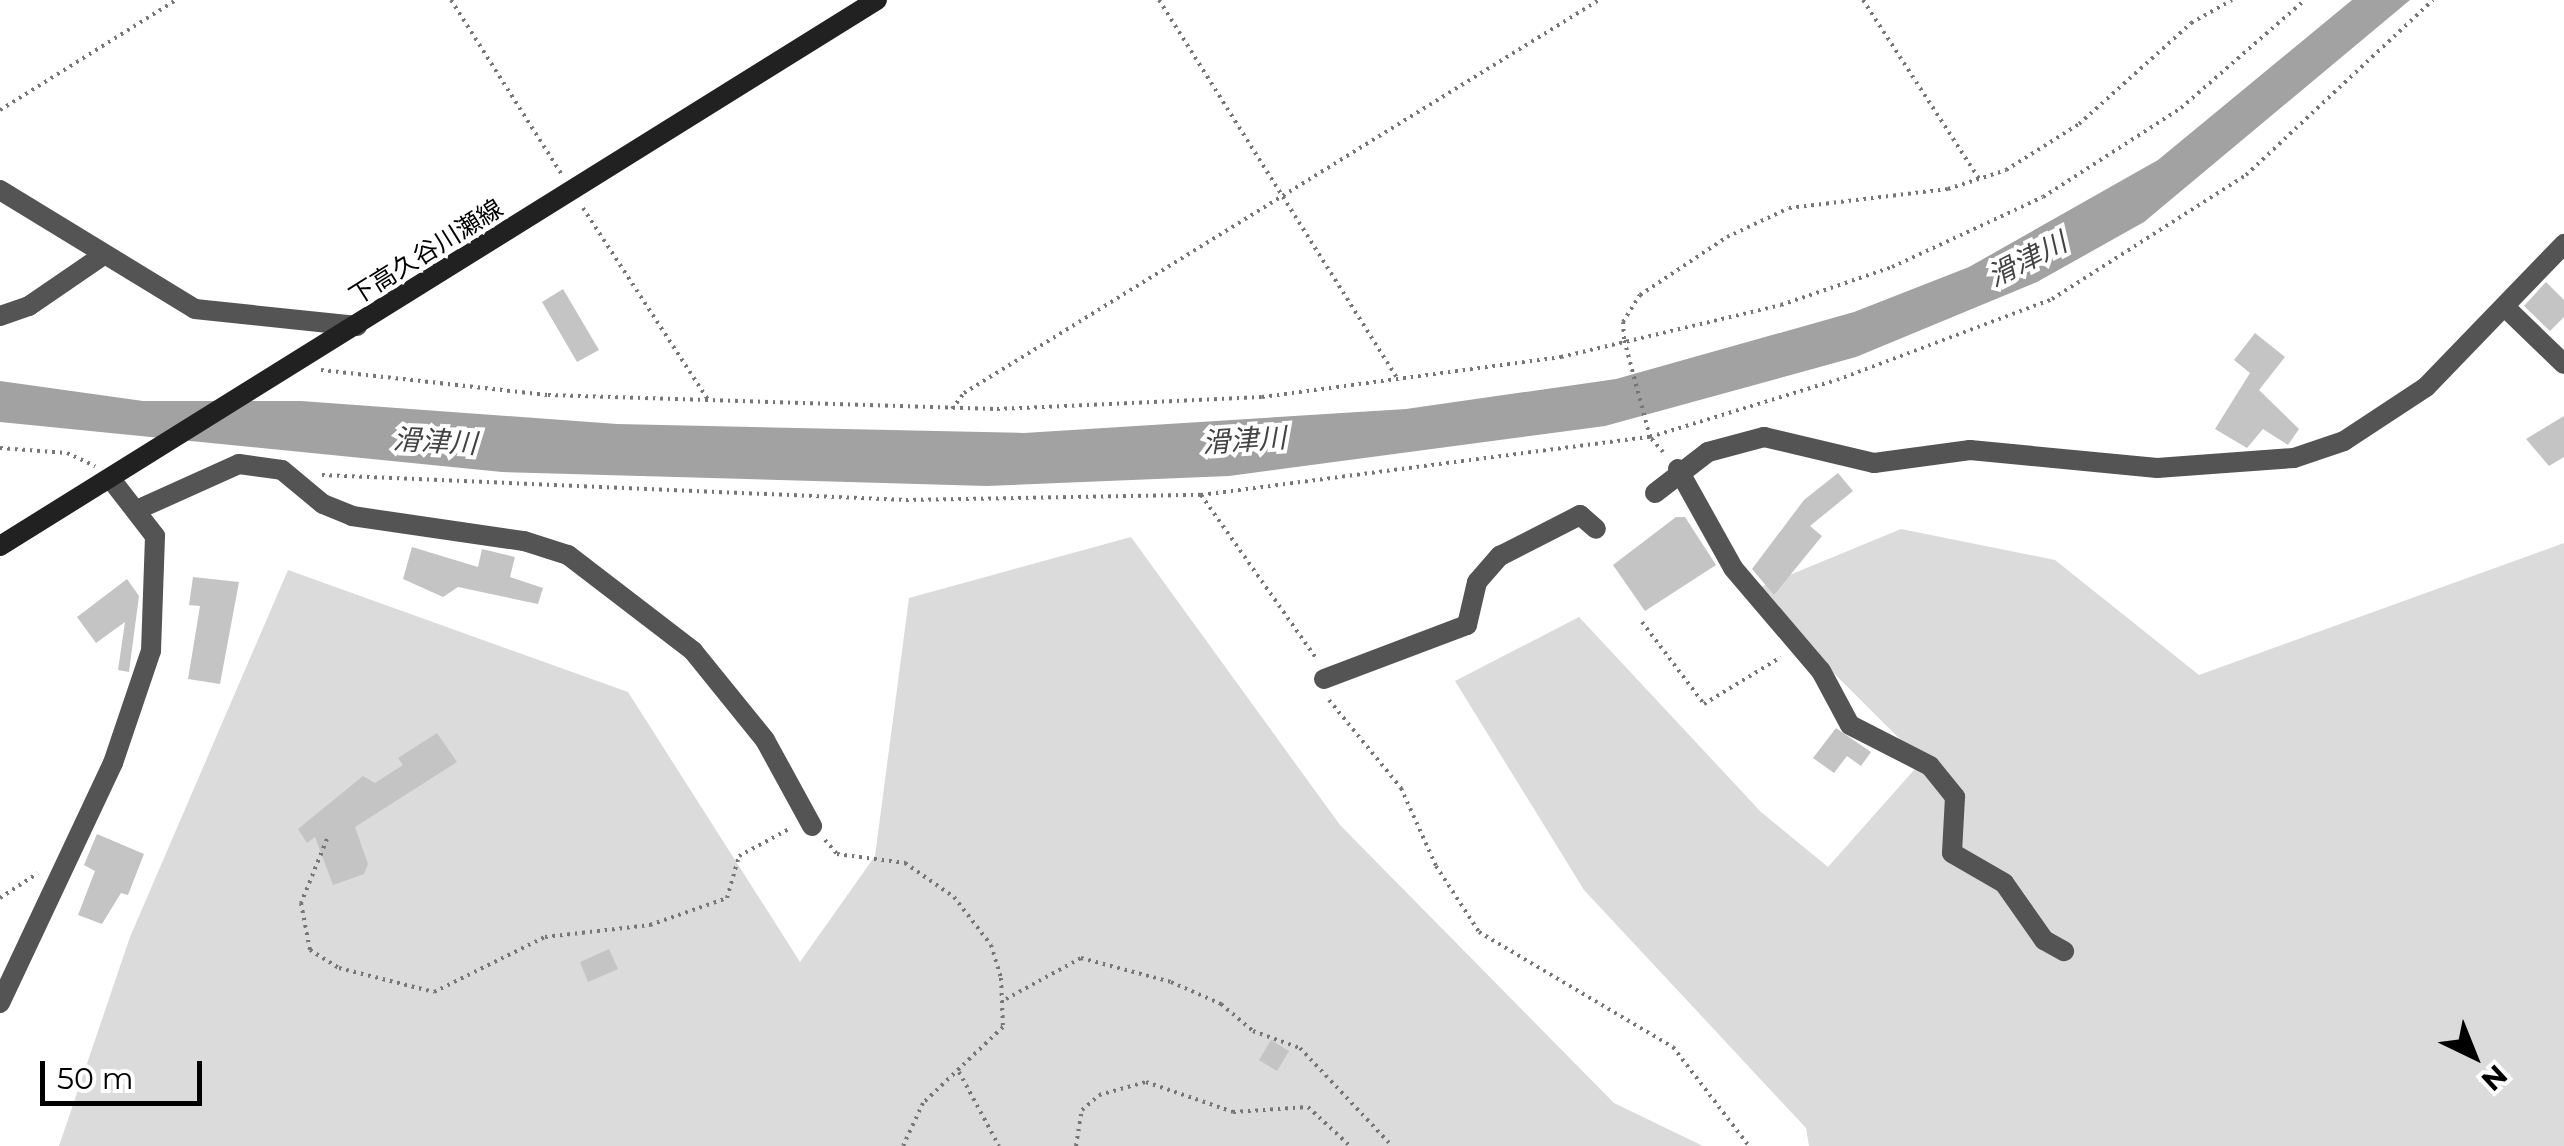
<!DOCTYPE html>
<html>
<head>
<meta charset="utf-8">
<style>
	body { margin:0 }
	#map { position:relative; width:2564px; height:1146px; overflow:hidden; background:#fff; font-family:Montserrat,"Noto Sans JP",sans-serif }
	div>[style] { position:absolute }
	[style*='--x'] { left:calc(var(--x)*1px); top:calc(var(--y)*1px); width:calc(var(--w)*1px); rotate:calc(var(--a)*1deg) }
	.green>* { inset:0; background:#dbdbdb }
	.water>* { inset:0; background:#a2a2a2 }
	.building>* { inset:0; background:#c4c4c4 }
	.path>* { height:4px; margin-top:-2px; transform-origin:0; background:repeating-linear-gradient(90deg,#767676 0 2.5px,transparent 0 7.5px) }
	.minor>* { height:20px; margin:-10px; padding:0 10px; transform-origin:10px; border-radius:10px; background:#545454 }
	.secondary>* { height:20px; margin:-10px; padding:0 10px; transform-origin:10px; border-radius:10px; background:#212121 }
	span { translate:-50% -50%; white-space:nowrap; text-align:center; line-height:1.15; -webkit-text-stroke:8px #fff; paint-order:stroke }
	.street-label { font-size:25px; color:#000 }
	.water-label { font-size:28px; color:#434343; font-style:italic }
	.north { position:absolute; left:2424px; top:1006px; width:100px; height:100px; -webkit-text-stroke:8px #fff; paint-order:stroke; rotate:137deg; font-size:28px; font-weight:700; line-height:40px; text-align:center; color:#000 }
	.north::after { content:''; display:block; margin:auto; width:35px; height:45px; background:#000; clip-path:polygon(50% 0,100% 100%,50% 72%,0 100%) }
	.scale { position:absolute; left:40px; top:1061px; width:162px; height:45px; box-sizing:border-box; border:5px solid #000; border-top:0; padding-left:12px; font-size:30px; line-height:35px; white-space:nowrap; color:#000; -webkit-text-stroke:8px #fff; paint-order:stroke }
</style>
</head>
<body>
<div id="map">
	<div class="green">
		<div style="clip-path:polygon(1901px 529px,2055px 560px,2199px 675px,2564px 543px,2564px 1146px,1809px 1146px,1806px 1128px,1584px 890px,1455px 681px,1579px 617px,1761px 812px,1828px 867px,1922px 761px,1751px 591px)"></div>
		<div style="clip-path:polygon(1131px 537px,1340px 825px,1614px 1103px,1703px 1146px,59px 1146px,130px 937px,288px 570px,628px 692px,800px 962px,875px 856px,909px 598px)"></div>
	</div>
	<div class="water">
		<div style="clip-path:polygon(2352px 0,2410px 0,2144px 222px,2037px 282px,1856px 357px,1605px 426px,1229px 476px,987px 486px,502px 472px,0 422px,0 381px,143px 401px,301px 401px,617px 424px,1024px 433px,1406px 409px,1616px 379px,1854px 312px,1969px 267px,2158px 160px)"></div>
	</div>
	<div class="building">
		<div style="clip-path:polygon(2546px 282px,2564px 300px,2564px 317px,2550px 331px,2524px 306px)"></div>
		<div style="clip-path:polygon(563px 289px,599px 350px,577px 362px,542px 302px)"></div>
		<div style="clip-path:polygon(2255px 333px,2285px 357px,2259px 390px,2299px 429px,2288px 445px,2263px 429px,2247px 448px,2215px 429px,2250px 373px,2234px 360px)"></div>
		<div style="clip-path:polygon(2564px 416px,2564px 457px,2549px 466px,2526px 439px)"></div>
		<div style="clip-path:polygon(1838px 473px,1853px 491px,1810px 526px,1822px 536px,1774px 595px,1752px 569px,1804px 500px)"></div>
		<div style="clip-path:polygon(1676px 517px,1685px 517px,1716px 565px,1645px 611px,1613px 565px)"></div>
		<div style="clip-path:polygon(412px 547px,478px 567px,482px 549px,515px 557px,510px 577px,543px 588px,538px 604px,458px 587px,443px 597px,403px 579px)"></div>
		<div style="clip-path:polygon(193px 577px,239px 582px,220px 684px,188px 679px,200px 606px,189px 605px)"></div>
		<div style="clip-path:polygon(127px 579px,139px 596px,129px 672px,118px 670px,125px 622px,96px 643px,77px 617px)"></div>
		<div style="clip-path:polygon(1836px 728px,1871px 752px,1861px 766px,1847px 756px,1834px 773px,1813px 758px)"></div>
		<div style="clip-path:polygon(437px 733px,457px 762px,355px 827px,368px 864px,364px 874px,333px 885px,315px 837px,307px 843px,298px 829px,363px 776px,375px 783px,403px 765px,398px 758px)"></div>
		<div style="clip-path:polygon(97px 834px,144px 854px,128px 895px,121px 893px,102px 924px,78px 915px,95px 871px,84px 865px)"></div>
		<div style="clip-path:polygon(609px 949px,618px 969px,588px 982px,580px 962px)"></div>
		<div style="clip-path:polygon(1271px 1040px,1289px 1051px,1277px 1071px,1259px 1060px)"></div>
	</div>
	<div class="path">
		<div style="--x:451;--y:0;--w:207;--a:57.6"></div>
		<div style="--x:1159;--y:0;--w:450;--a:57.8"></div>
		<div style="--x:1863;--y:0;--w:215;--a:57"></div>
		<div style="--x:0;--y:110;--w:208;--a:-32"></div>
		<div style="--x:583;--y:208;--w:230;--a:56.9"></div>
		<div style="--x:321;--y:370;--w:228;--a:6.3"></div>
		<div style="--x:548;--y:395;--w:449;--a:1.8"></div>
		<div style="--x:997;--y:409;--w:265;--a:-2.6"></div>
		<div style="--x:1262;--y:397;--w:302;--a:-7.6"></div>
		<div style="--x:1561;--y:357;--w:226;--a:-13.3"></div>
		<div style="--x:1781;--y:305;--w:117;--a:-18.9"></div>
		<div style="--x:1892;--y:267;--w:166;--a:-24.9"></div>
		<div style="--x:2043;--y:197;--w:164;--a:-32.8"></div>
		<div style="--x:2181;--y:108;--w:164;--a:-41.1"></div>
		<div style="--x:952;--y:409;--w:20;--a:-53"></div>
		<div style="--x:964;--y:393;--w:747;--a:-31.75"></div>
		<div style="--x:0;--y:448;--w:67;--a:4.3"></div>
		<div style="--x:67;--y:453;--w:31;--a:25"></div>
		<div style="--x:1663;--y:452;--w:20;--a:-131"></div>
		<div style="--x:1650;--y:437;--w:101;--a:-104.9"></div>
		<div style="--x:1624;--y:339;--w:17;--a:-93"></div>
		<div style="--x:1623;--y:322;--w:32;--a:-58"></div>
		<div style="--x:1640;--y:295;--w:105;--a:-33.7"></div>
		<div style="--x:1727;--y:237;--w:68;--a:-25.1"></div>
		<div style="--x:1789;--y:208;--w:160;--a:-6.8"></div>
		<div style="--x:1948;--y:189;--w:61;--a:-18.1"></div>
		<div style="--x:2006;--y:170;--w:86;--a:-32.2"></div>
		<div style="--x:2079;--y:124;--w:151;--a:-42"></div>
		<div style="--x:2191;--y:23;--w:47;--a:-29.3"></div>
		<div style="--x:322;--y:475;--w:585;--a:2.45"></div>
		<div style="--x:906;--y:500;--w:295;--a:-1"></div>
		<div style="--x:1201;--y:495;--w:453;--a:-7.4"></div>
		<div style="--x:1650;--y:437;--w:195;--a:-17"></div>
		<div style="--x:1837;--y:380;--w:230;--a:-20.6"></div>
		<div style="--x:2052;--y:299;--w:230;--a:-32.6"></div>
		<div style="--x:2246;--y:175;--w:256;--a:-43.1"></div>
		<div style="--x:1201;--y:495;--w:199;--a:54.8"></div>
		<div style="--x:1642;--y:622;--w:103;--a:52.9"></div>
		<div style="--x:1704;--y:704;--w:90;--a:-31.4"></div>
		<div style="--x:1329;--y:700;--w:114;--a:50.7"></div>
		<div style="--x:1401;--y:788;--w:85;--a:65.8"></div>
		<div style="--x:1436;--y:866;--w:79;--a:56.9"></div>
		<div style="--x:1479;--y:932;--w:226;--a:30.7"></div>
		<div style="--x:1673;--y:1047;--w:125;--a:52.5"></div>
		<div style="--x:327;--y:839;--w:69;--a:112.1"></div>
		<div style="--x:301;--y:903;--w:48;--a:79.2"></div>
		<div style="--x:310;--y:950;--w:34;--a:32"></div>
		<div style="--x:339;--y:968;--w:98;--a:14.2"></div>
		<div style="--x:434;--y:992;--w:124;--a:-26.4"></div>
		<div style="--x:545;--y:937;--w:106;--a:-6.5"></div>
		<div style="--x:650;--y:925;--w:82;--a:-19.3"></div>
		<div style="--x:727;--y:898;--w:44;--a:-74.1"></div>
		<div style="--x:739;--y:856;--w:59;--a:-28.3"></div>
		<div style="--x:825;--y:840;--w:18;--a:49"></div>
		<div style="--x:837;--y:854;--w:69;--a:7.5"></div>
		<div style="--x:905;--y:863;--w:60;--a:34.8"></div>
		<div style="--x:954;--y:897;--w:61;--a:52.4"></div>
		<div style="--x:991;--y:945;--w:34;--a:73"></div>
		<div style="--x:1001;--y:978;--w:49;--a:87.7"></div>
		<div style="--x:1003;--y:1027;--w:110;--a:136.5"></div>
		<div style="--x:923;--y:1103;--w:47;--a:114.9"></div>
		<div style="--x:0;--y:898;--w:45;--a:-33.3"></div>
		<div style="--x:1006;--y:999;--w:85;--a:-28.7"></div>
		<div style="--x:1081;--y:958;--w:93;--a:14.9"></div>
		<div style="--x:1171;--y:982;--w:55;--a:23.7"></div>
		<div style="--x:1221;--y:1004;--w:42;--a:40.2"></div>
		<div style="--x:1253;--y:1031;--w:50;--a:19.9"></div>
		<div style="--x:1300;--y:1048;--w:134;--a:46.8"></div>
		<div style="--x:959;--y:1072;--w:84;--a:61.6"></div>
		<div style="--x:1076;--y:1146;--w:36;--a:-81"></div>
		<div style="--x:1082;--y:1110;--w:23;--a:-41"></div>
		<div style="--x:1099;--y:1095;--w:49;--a:-15.5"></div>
		<div style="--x:1146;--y:1082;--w:92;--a:19"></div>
		<div style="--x:1233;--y:1112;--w:75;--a:-3.8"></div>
		<div style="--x:1308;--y:1107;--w:57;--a:42.9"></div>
	</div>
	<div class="minor">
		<div style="--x:0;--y:190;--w:228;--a:31.4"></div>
		<div style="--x:195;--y:309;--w:163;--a:6"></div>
		<div style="--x:2505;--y:307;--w:82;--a:44"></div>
		<div style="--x:0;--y:316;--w:31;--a:-19"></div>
		<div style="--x:29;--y:306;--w:88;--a:-34.4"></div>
		<div style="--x:1678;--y:469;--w:113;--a:60.9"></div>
		<div style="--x:1733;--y:568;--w:135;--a:49.5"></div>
		<div style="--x:1821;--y:671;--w:61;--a:61.8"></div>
		<div style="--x:1850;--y:725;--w:90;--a:27.1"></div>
		<div style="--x:1930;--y:766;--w:40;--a:51"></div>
		<div style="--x:1955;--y:797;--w:56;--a:93.1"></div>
		<div style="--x:1952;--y:853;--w:60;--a:30"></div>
		<div style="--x:2004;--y:883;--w:70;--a:54.9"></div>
		<div style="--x:2044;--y:940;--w:23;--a:29"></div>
		<div style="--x:1655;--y:493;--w:67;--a:-37.7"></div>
		<div style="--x:1708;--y:452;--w:58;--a:-15"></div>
		<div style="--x:1764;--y:437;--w:113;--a:13.3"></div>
		<div style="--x:1874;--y:463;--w:97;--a:-7.7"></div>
		<div style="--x:1970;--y:450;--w:188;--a:5.5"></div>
		<div style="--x:2157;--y:468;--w:137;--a:-4.2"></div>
		<div style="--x:2294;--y:458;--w:53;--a:-18.8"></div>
		<div style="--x:2344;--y:441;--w:98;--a:-33.4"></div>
		<div style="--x:2426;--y:387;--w:199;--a:-46"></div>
		<div style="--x:141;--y:508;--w:107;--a:-24.2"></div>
		<div style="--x:239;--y:464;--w:43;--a:7.9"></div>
		<div style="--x:282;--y:470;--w:53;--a:39.7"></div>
		<div style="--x:323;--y:504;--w:31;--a:22"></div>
		<div style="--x:352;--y:516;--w:174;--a:8.3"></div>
		<div style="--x:524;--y:541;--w:46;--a:17.7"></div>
		<div style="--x:568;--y:555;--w:158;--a:37.5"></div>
		<div style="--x:693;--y:651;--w:114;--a:51"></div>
		<div style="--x:765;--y:740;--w:98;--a:61.3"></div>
		<div style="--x:1324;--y:679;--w:153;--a:-20.7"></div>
		<div style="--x:1467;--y:625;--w:44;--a:-76.9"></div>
		<div style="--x:1477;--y:582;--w:35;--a:-49"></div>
		<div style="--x:1500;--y:556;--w:90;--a:-27.1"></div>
		<div style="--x:1580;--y:515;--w:21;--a:41"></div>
		<div style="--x:0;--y:1003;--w:265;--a:-64.8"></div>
		<div style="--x:113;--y:763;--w:118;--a:-71.3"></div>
		<div style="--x:151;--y:651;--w:115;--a:-88"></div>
		<div style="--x:155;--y:536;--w:73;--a:-127.8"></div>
	</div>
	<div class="secondary">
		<div style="--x:0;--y:546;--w:1033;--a:-31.91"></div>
	</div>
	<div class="street-label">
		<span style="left:426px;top:252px;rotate:-32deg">下高久谷川瀬線</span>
	</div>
	<div class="water-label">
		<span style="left:2027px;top:259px;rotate:-27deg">滑津川</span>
		<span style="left:1244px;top:440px;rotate:-4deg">滑津川</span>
		<span style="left:435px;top:441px;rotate:3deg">滑津川</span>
	</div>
	<div class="north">N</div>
	<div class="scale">50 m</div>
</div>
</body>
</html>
